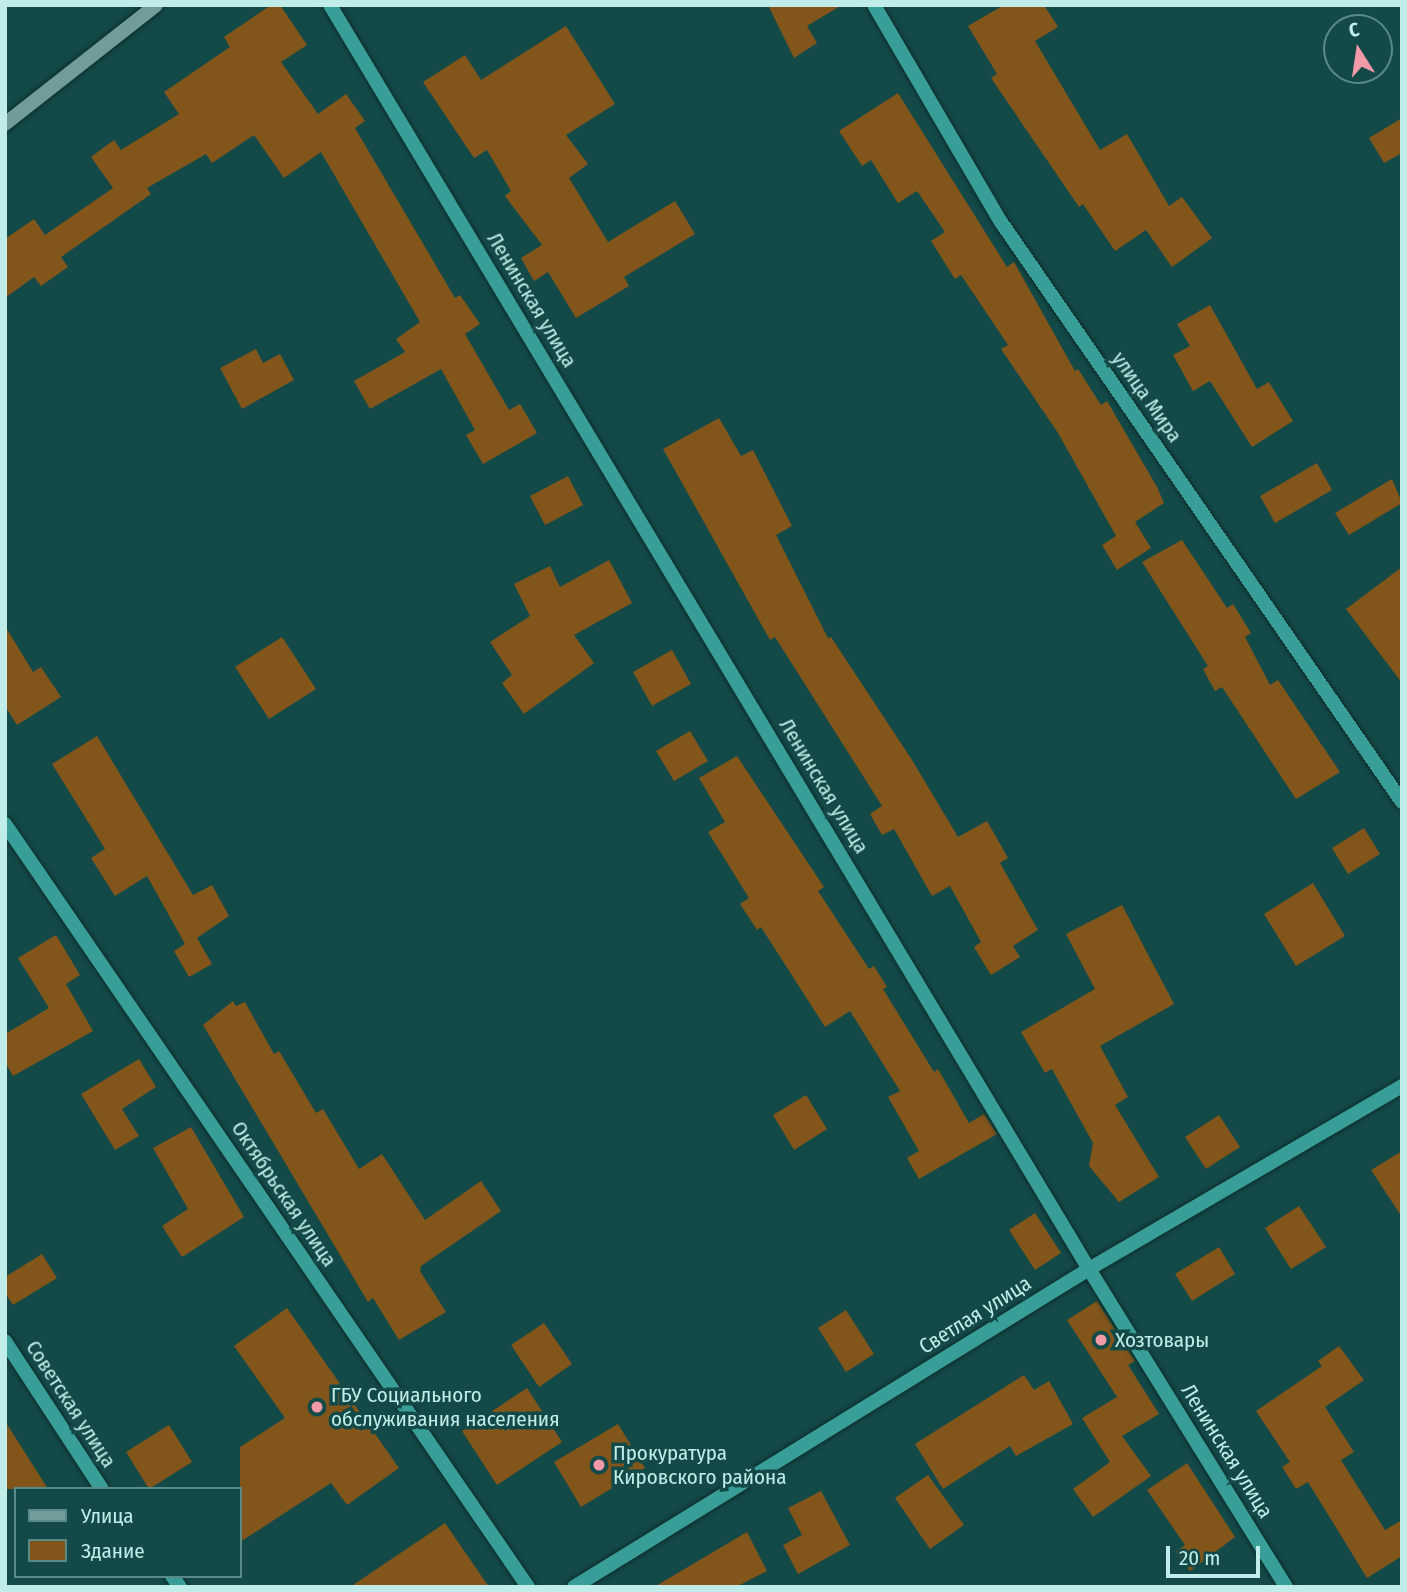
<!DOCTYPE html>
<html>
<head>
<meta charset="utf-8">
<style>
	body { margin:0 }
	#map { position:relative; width:1407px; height:1592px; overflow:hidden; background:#134a47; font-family:"Fira Sans Condensed",sans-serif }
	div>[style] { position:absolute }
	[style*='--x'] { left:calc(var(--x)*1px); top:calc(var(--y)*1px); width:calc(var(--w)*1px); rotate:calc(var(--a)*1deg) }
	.building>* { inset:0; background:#82551b }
	.roads { filter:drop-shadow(0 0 2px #0d2d2b) drop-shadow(0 0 2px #0d2d2b) }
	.minor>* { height:14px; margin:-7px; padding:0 7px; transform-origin:7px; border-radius:7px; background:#389e97 }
	.secondary>* { height:14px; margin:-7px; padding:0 7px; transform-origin:7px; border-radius:7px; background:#709c9c }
	.dots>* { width:19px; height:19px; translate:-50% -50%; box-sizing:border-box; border:4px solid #134a47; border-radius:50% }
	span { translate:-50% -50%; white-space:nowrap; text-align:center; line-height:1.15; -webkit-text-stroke:7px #134a47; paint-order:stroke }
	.street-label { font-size:21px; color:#c0ede9 }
	.poi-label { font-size:21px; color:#c0ede9 }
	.left { translate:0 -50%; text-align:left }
	.frame { position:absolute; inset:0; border:7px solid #c0ede9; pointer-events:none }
	.legend { position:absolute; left:14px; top:1487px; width:228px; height:91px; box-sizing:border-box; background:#134a47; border:2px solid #588b88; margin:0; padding:9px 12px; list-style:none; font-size:21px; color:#c0ede9 }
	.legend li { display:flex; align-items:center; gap:14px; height:35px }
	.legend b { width:35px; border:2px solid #588b88 }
	.north { position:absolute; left:1323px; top:14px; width:70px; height:70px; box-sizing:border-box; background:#134a47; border:2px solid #588b88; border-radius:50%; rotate:348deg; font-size:19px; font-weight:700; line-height:28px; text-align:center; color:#c0ede9 }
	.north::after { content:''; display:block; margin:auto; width:24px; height:32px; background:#f39aa9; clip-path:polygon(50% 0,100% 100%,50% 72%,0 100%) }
	.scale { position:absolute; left:1166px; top:1546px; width:94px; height:32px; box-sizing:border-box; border:4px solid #c0ede9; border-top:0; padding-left:9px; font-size:21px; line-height:24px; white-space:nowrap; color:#c0ede9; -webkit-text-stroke:5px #134a47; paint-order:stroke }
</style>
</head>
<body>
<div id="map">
	<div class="building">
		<div style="clip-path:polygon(271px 5px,280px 5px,307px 45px,281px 62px,318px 114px,346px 94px,365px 121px,355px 128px,455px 298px,460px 295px,480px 324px,465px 334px,509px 410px,520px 404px,537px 433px,483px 464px,466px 435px,475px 430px,441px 369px,370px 409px,354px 381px,405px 352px,396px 339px,420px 322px,321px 152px,284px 178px,254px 135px,212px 163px,206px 154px,147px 188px,151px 194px,61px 257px,68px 267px,41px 286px,34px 277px,5px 298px,5px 239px,34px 219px,45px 235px,113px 188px,91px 157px,114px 140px,121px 150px,179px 114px,164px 92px,230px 47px,224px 37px)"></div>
		<div style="clip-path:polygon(768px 5px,842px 5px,807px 26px,817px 43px,794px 58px)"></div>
		<div style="clip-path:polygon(1004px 5px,1044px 5px,1058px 27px,1035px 41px,1100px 150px,1127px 134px,1169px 206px,1182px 197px,1212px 238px,1172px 267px,1146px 230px,1115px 251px,1083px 204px,1079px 207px,991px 78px,997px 74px,968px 26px)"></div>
		<div style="clip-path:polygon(566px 26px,615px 104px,566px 135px,588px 164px,569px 178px,608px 242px,675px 201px,695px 234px,624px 277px,629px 286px,576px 318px,548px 272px,534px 281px,521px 258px,542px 245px,505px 196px,511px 191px,487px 150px,474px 158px,423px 82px,465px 55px,481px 80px)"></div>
		<div style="clip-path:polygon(898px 93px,1007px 267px,1014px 262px,1075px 371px,1078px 369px,1101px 405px,1107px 401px,1157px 487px,1164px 503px,1135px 522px,1151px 548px,1117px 570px,1102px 545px,1116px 536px,1058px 433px,1001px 349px,1008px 345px,961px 275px,955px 279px,931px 241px,945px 232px,917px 191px,898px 203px,871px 160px,862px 166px,839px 131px)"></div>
		<div style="clip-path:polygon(1402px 118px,1402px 153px,1384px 163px,1369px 138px)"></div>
		<div style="clip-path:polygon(1210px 305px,1257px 389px,1269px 382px,1293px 421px,1252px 447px,1210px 381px,1193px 391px,1173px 355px,1190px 346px,1177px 324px)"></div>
		<div style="clip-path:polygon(256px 349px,263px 363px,280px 354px,294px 380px,242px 409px,220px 368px)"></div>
		<div style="clip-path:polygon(719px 418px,741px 456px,753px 450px,792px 526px,776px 535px,828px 638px,831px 637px,912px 760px,958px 837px,987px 821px,1008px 858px,1000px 863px,1038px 930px,1013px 946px,1020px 957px,991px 975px,974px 947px,981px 942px,950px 886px,932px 896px,894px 829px,882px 835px,870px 814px,882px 806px,775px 637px,770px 640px,663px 449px)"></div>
		<div style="clip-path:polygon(1317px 463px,1332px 490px,1275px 523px,1260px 496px)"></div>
		<div style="clip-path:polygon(568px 476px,583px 505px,545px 525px,530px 496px)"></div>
		<div style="clip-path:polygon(1392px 479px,1402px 503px,1349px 535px,1335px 513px)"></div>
		<div style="clip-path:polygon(1182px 540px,1227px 608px,1233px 604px,1251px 633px,1245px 637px,1270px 685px,1278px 680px,1340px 772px,1296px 799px,1222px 687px,1215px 691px,1203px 669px,1208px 666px,1142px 562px)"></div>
		<div style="clip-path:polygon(609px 560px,632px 603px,574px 635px,594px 663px,524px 714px,502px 683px,512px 675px,490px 642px,530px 616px,514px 584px,550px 566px,560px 587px)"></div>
		<div style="clip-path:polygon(1402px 567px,1402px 683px,1346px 609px)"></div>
		<div style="clip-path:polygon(5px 626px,33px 672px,41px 667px,61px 697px,17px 725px,5px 706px)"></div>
		<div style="clip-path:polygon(282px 637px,316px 689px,269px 719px,235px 667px)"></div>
		<div style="clip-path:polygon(672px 650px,691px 684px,652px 706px,633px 672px)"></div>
		<div style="clip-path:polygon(690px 731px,708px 761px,674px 781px,656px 751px)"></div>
		<div style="clip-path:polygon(97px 736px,193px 895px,212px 885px,229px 916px,197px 938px,212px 964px,189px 977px,174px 951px,185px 944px,147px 876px,115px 896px,91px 858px,105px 849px,52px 764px)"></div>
		<div style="clip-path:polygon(737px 756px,824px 887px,818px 891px,869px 969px,874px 966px,887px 987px,883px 989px,934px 1072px,938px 1069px,969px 1123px,984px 1114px,997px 1134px,919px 1179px,907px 1158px,919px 1151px,888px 1097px,900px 1091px,850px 1011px,825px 1027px,761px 927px,757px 930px,740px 904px,749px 898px,708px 832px,725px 822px,699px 778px)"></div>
		<div style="clip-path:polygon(1364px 828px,1380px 854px,1348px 874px,1332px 848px)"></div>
		<div style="clip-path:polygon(1313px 883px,1345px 936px,1296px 966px,1264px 914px)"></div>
		<div style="clip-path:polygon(1122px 905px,1174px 1004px,1100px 1046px,1128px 1097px,1115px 1105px,1159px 1177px,1119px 1202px,1089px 1166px,1093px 1143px,1052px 1069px,1045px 1073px,1021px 1032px,1095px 989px,1066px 934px)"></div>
		<div style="clip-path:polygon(56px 935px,80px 975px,66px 984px,93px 1031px,13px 1076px,5px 1062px,5px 1034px,49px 1008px,18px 958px)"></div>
		<div style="clip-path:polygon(233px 1001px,236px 1006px,245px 1002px,274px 1054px,279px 1051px,316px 1113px,323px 1109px,359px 1169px,382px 1154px,425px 1220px,481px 1181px,501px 1211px,421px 1266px,420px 1271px,446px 1312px,399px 1340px,373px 1298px,368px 1302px,203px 1025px)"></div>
		<div style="clip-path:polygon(139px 1059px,156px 1087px,122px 1109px,139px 1136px,115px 1150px,81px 1094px)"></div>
		<div style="clip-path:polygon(806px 1095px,827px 1129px,794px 1150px,773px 1115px)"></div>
		<div style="clip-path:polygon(1219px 1115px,1240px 1147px,1206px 1169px,1185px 1137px)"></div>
		<div style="clip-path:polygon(191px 1127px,244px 1217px,182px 1257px,162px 1226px,188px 1209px,153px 1148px)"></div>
		<div style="clip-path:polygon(1402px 1151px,1402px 1217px,1371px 1170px)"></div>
		<div style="clip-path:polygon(1299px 1206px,1326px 1247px,1291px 1269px,1265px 1228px)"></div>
		<div style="clip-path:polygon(1035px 1213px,1061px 1253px,1035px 1270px,1009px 1230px)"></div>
		<div style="clip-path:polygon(1219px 1247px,1235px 1274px,1192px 1301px,1175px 1274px)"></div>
		<div style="clip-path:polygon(42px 1254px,57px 1278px,13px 1305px,5px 1293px,5px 1277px)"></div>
		<div style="clip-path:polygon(1097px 1301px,1135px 1361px,1128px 1365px,1159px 1414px,1122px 1436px,1151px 1476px,1093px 1517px,1073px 1489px,1110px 1462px,1082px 1418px,1117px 1397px,1067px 1320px)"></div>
		<div style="clip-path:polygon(287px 1308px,399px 1468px,347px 1505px,331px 1483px,240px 1542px,240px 1447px,285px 1418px,234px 1346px)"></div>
		<div style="clip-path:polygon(846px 1310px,874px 1354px,846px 1372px,818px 1328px)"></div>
		<div style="clip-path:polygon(544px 1323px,572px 1364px,539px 1387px,511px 1345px)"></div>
		<div style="clip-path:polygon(1339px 1346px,1364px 1380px,1325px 1407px,1354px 1452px,1341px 1460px,1385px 1530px,1402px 1520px,1402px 1556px,1367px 1578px,1308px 1482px,1296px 1489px,1282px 1467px,1290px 1462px,1256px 1411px,1322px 1366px,1318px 1361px)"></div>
		<div style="clip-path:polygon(1024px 1375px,1034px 1390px,1049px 1381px,1073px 1424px,1016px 1456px,1010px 1446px,943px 1489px,915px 1444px)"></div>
		<div style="clip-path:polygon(527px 1388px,562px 1442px,497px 1485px,462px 1431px)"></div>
		<div style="clip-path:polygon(5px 1421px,48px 1489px,5px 1489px)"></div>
		<div style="clip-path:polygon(618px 1424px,645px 1468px,581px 1507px,554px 1462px)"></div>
		<div style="clip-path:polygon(169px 1425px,192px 1462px,149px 1489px,126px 1452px)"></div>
		<div style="clip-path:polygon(1187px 1463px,1235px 1537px,1190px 1571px,1176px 1552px,1185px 1545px,1147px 1490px)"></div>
		<div style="clip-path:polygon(928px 1475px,964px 1525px,930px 1549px,895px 1498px)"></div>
		<div style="clip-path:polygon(821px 1491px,850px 1545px,798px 1574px,783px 1545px,802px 1535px,788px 1508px)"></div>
		<div style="clip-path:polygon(445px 1523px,489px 1587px,350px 1587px)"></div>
		<div style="clip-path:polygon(747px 1532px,767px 1571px,736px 1587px,654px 1587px)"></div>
	</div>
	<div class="roads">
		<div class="minor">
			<div style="--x:330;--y:5;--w:1474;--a:59.02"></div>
			<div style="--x:1089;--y:1269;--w:374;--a:58.2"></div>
			<div style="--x:874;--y:5;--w:251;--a:59.7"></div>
			<div style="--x:1001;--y:222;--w:705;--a:55.34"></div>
			<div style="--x:5;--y:824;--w:925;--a:55.57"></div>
			<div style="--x:5;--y:1341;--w:177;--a:56.8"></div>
			<div style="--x:172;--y:1576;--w:14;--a:54"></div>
			<div style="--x:574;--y:1587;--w:605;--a:-31.69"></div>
			<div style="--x:1089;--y:1269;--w:363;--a:-30.3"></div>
		</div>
		<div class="secondary">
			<div style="--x:5;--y:124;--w:192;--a:-38.2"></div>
		</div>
	</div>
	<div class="dots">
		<div style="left:1101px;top:1340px;background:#f39aa9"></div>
		<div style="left:317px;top:1407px;background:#f39aa9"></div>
		<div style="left:599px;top:1465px;background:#f39aa9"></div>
	</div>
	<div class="street-label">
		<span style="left:532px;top:300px;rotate:59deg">Ленинская улица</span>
		<span style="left:1147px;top:397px;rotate:55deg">улица Мира</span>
		<span style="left:824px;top:786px;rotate:59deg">Ленинская улица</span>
		<span style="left:284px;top:1194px;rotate:56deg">Октябрьская улица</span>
		<span style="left:975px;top:1315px;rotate:-32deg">Светлая улица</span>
		<span style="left:71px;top:1404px;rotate:57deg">Советская улица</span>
		<span style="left:1227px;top:1451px;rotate:58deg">Ленинская улица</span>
	</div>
	<div class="poi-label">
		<span class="left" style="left:1115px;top:1340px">Хозтовары</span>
		<span class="left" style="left:331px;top:1407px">ГБУ Социального<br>обслуживания населения</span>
		<span class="left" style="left:613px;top:1465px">Прокуратура<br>Кировского района</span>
	</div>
	<div class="frame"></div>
	<ul class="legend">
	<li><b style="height:9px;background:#709c9c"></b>Улица</li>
	<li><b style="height:19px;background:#82551b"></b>Здание</li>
	</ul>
	<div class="north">С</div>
	<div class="scale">20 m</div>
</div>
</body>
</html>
